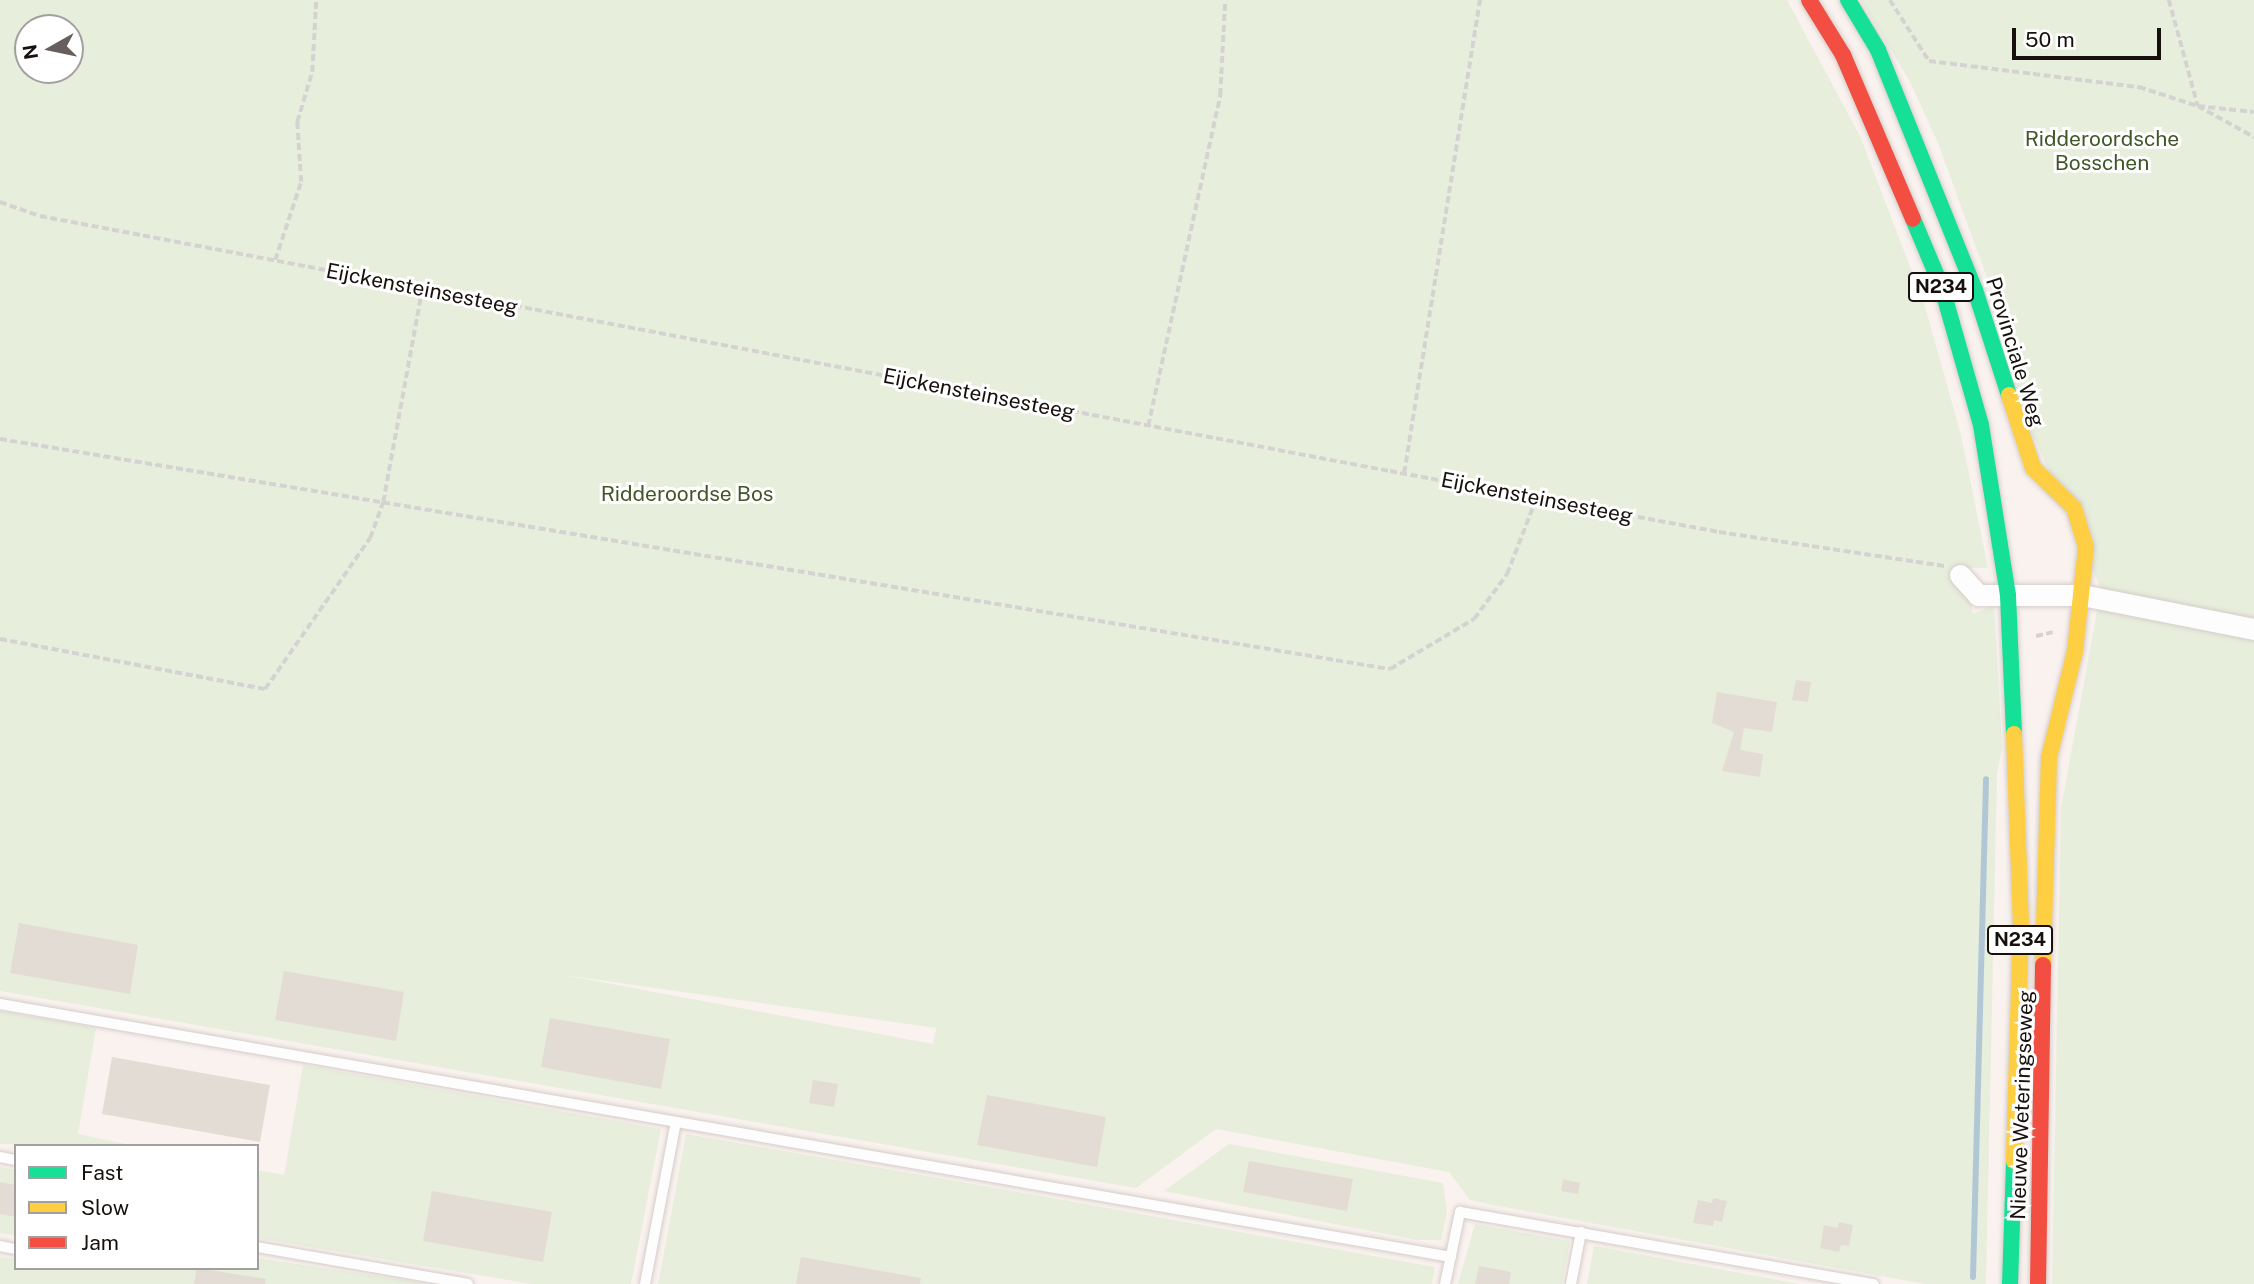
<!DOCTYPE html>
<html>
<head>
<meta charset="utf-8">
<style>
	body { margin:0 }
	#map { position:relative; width:2254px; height:1284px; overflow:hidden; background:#faf2ef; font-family:"Public Sans",sans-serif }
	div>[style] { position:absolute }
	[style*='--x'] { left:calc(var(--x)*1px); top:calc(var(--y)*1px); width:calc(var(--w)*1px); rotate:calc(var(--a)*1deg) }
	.green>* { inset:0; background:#e8eedc }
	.stream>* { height:6px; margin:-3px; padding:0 3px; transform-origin:3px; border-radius:3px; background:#b2c7d6 }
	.building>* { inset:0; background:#e3dcd4 }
	.path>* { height:3.5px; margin-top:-1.75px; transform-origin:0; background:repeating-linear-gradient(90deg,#d5d3d2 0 7px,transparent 0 10.5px) }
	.roads { filter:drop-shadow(0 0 2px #d4cdc9) drop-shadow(0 0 2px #d4cdc9) }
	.lane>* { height:10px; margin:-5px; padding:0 5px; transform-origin:5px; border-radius:5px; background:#fefdfd }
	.street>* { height:21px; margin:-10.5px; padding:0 10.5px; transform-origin:10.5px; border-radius:10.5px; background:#fefdfd }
	.fast>* { height:16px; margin:-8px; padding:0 8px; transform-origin:8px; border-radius:8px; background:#16e098 }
	.slow>* { height:16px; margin:-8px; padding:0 8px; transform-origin:8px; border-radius:8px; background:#ffcf43 }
	.jam>* { height:16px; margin:-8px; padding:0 8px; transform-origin:8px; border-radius:8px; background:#f24e42 }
	span { translate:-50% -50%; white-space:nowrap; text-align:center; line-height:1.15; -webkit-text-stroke:6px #fff; paint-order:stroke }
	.shield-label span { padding:2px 5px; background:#fff; border:2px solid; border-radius:5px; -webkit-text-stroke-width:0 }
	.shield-label { font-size:19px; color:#17100d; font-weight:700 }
	.park-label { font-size:21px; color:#3f5626 }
	.street-label { font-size:21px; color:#17100d }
	.legend { position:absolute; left:14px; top:1144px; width:245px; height:126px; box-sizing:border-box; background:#fff; border:2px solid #a29f9e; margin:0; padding:9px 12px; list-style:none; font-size:21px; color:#17100d }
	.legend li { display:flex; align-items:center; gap:14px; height:35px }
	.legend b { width:35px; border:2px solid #a29f9e }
	.north { position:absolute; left:14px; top:14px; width:70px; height:70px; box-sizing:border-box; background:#fff; border:2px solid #a29f9e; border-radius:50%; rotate:261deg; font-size:19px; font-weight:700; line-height:28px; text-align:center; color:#17100d }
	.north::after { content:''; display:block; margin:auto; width:24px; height:32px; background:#665f5c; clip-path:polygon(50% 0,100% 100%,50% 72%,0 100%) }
	.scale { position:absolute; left:2012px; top:28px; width:149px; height:32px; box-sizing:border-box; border:4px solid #17100d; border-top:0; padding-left:9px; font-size:21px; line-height:24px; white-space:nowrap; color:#17100d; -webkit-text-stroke:5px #fff; paint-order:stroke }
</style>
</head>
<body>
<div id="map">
	<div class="green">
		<div style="clip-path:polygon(evenodd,0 0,1787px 0,1860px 136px,1924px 303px,1961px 435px,1988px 568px,1964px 568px,1973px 614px,1994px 605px,2002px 747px,1997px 774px,1986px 1284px,1925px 1284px,1498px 1206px,1470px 1200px,1449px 1172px,1216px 1129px,1136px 1188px,0 991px,0 0,28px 28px,70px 28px,70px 70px,28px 70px,28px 28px,0 0,564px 975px,936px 1028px,936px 1029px,933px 1044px,564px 975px)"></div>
		<div style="clip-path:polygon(1861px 0,2254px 0,2254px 1284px,2052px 1284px,2061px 808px,2101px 589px,2026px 419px,2003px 322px,1938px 143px,1909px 80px)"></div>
		<div style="clip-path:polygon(0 1011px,96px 1028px,78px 1134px,135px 1146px,0 1144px)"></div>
		<div style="clip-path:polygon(303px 1065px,661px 1129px,631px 1284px,532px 1284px,257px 1238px,257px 1170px,284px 1175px)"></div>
		<div style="clip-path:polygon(686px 1134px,1052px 1198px,1435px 1267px,1432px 1284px,658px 1284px)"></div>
		<div style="clip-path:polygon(1229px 1144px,1443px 1183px,1447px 1213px,1441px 1240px,1417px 1240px,1164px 1191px)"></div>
		<div style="clip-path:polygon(0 1167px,16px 1170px,16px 1236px,0 1233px)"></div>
		<div style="clip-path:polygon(1475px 1224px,1570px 1241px,1562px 1284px,1458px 1284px)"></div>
		<div style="clip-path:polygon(1594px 1246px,1611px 1249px,1800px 1284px,1587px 1284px)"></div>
		<div style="clip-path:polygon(0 1257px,16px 1259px,16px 1268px,257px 1268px,257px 1258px,429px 1284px,0 1284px)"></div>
	</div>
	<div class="stream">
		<div style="--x:1973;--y:1277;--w:498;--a:-88.5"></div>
	</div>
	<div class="building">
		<div style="clip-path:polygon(1796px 680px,1811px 682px,1808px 702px,1792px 700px)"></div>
		<div style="clip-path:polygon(1717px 692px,1777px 702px,1772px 732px,1744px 728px,1740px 750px,1763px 754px,1760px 777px,1722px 771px,1734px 732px,1712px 723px)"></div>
		<div style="clip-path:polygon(19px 923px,138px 945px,130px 994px,10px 973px)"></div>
		<div style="clip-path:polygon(284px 971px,404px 992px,396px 1041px,275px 1020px)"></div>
		<div style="clip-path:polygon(550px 1018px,670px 1039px,661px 1089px,541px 1067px)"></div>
		<div style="clip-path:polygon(112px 1057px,270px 1085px,260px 1142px,102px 1114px)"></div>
		<div style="clip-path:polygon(813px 1080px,838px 1084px,834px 1107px,809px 1103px)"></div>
		<div style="clip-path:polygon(987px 1095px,1106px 1117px,1097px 1167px,977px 1145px)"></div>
		<div style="clip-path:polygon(1249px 1161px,1353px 1179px,1347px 1211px,1243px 1192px)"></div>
		<div style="clip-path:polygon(1563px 1179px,1580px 1183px,1578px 1194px,1561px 1191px)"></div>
		<div style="clip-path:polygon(0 1182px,16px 1185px,16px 1217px,0 1214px)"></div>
		<div style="clip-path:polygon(432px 1191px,552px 1212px,543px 1262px,423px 1241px)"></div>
		<div style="clip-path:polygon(1713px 1198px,1727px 1201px,1722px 1222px,1714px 1220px,1713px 1226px,1693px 1223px,1698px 1200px,1712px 1203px)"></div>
		<div style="clip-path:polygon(1839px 1222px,1853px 1225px,1849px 1246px,1841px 1245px,1839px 1252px,1820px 1248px,1824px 1225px,1838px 1228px)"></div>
		<div style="clip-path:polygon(801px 1257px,921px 1278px,920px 1284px,796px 1284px)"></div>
		<div style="clip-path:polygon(1479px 1266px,1511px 1272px,1509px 1284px,1475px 1284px)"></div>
		<div style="clip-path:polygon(197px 1268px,266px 1279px,265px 1284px,194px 1284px)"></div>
	</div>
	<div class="path">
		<div style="--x:1890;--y:0;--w:72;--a:57.4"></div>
		<div style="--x:1929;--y:61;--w:212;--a:7.1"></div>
		<div style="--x:2139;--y:87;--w:62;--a:17.9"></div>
		<div style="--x:2198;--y:106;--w:56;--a:6.1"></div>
		<div style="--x:2169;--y:0;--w:110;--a:74.7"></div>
		<div style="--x:2198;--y:106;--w:64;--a:29"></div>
		<div style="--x:0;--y:202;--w:42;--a:19.3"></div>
		<div style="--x:40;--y:216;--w:1374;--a:10.7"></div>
		<div style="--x:1390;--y:471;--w:335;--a:10.5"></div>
		<div style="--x:1719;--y:532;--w:228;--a:8.6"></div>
		<div style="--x:275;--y:260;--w:82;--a:-71.6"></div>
		<div style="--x:301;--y:182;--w:60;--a:-93.8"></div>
		<div style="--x:297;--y:122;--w:52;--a:-73.3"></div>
		<div style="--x:312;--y:72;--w:72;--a:-86.8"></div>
		<div style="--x:1148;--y:426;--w:339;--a:-77.7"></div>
		<div style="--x:1220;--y:95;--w:95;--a:-87"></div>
		<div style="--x:0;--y:439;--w:1409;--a:9.4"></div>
		<div style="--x:1390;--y:669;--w:98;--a:-30.8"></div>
		<div style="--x:1474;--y:619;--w:56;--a:-53.7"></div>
		<div style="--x:1507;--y:574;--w:80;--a:-68.9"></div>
		<div style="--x:1404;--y:473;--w:479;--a:-80.9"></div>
		<div style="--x:2036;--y:636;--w:17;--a:-13"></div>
		<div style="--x:0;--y:639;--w:270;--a:10.7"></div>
		<div style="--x:265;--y:689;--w:184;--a:-55.2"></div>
		<div style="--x:370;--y:538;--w:38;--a:-70"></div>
		<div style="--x:383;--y:502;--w:216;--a:-79.6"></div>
	</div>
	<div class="roads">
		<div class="lane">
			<div style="--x:0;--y:1004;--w:1473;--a:9.89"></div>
			<div style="--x:0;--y:1157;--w:16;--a:11"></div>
			<div style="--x:0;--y:1246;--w:16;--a:11"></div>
			<div style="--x:257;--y:1247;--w:214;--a:9.9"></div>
			<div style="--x:645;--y:1284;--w:165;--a:-79.2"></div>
			<div style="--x:1445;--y:1284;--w:74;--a:-78.2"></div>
			<div style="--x:1460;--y:1212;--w:420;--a:9.9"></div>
			<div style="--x:1571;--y:1284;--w:53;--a:-79.1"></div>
		</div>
		<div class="street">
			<div style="--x:1960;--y:575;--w:27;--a:48"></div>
			<div style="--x:1978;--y:595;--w:104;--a:0"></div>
			<div style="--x:2082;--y:595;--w:175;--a:11.2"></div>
		</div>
		<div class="fast">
			<div style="--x:1848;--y:0;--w:58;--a:59"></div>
			<div style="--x:1878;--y:50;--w:259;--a:68"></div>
			<div style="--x:1975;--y:290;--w:110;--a:72.1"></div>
			<div style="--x:1913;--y:219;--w:75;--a:67.2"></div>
			<div style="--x:1942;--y:288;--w:142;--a:74.1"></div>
			<div style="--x:1981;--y:425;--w:173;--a:81"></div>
			<div style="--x:2008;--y:596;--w:138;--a:87.5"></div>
			<div style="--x:2010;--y:1284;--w:123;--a:-88.1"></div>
		</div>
		<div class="slow">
			<div style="--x:2009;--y:395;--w:77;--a:71.8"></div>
			<div style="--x:2033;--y:468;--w:57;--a:44.3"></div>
			<div style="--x:2074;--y:508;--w:41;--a:72.9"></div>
			<div style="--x:2086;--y:547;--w:105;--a:96"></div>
			<div style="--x:2075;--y:651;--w:110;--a:103.7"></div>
			<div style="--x:2049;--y:758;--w:207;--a:91.7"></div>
			<div style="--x:2014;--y:734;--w:187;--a:87.9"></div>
			<div style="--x:2021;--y:921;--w:240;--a:91.7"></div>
		</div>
		<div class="jam">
			<div style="--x:1809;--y:0;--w:65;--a:58.3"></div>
			<div style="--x:1843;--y:55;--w:178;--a:66.9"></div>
			<div style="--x:2038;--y:1284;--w:319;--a:-89.1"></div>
		</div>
	</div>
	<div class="shield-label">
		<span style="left:1941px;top:287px">N234</span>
		<span style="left:2020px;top:940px">N234</span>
	</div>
	<div class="park-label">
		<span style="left:2102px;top:151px">Ridderoordsche<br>Bosschen</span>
		<span style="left:687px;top:494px">Ridderoordse Bos</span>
	</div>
	<div class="street-label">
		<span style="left:422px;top:289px;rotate:11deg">Eijckensteinsesteeg</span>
		<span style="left:2015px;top:352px;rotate:73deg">Provinciale Weg</span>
		<span style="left:979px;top:394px;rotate:11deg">Eijckensteinsesteeg</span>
		<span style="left:1537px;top:498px;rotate:11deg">Eijckensteinsesteeg</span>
		<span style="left:2022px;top:1105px;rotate:-88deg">Nieuwe Weteringseweg</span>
	</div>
	<ul class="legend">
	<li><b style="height:9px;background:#16e098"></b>Fast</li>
	<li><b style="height:9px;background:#ffcf43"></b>Slow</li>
	<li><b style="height:9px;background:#f24e42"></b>Jam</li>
	</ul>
	<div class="north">N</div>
	<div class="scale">50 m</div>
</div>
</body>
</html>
